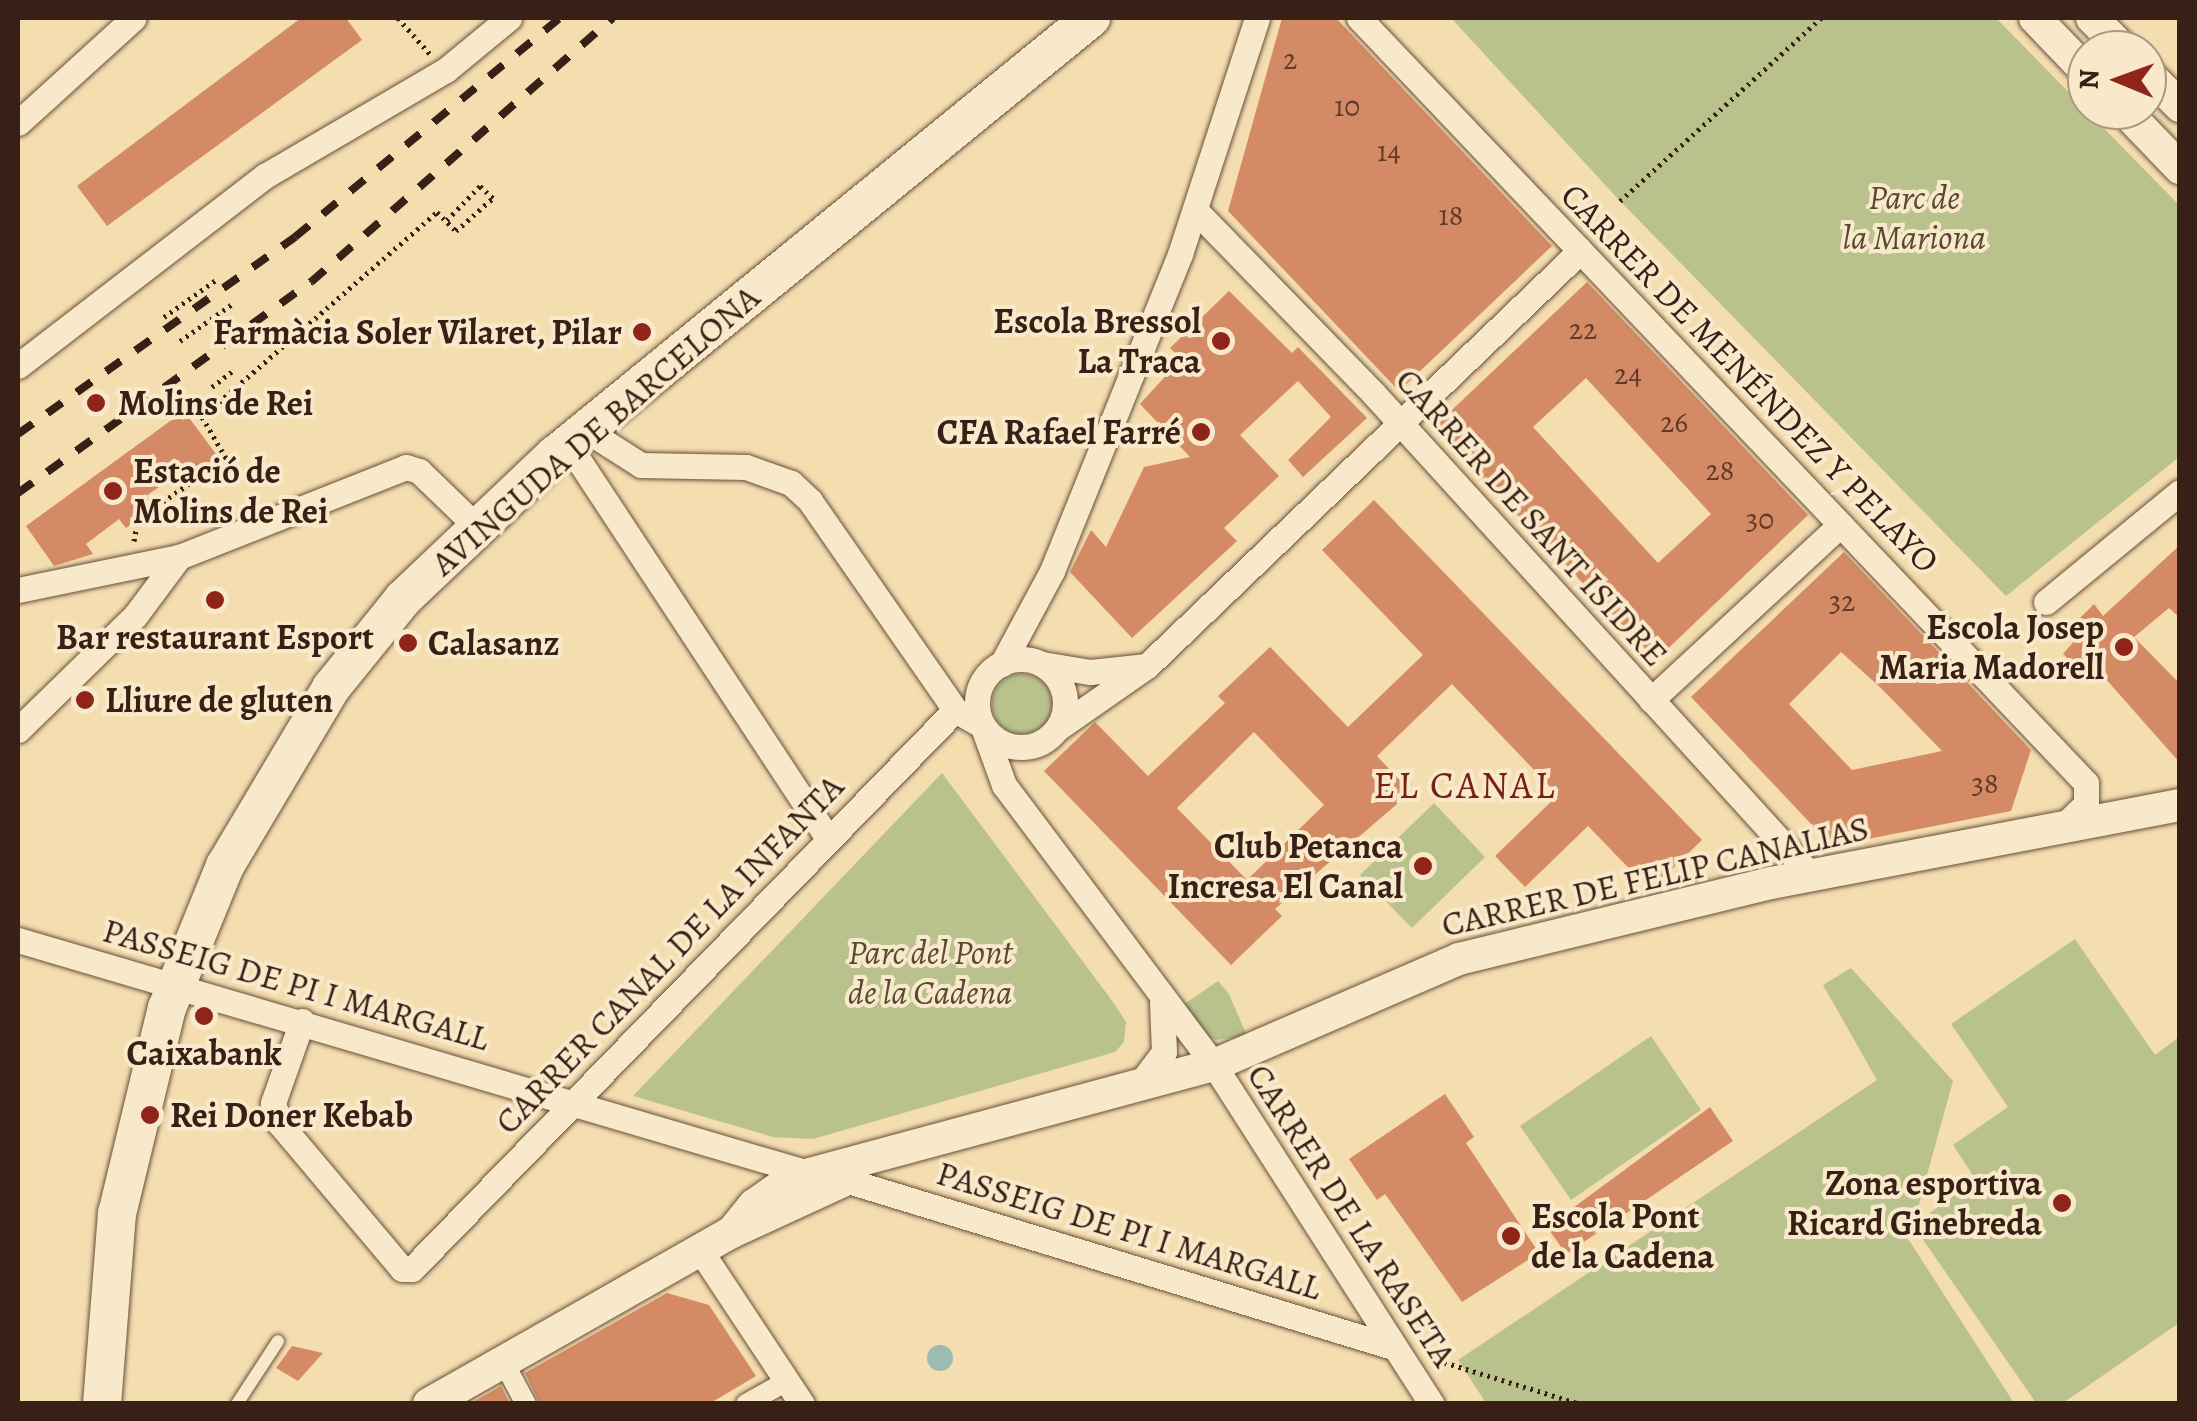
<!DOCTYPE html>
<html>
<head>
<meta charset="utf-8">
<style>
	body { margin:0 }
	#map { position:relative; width:2197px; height:1421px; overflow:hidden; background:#f4ddaf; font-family:Alegreya,serif }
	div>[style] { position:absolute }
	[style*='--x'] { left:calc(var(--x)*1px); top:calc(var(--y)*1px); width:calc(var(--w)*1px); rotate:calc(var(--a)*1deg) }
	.green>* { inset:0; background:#b9c28c }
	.round { border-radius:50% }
	.water>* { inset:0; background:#9cbbb1 }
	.building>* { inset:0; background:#d48b65 }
	.path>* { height:5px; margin-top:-2.5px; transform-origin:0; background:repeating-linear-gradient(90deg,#392016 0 2.5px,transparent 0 7.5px) }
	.roads { filter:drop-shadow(0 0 2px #684f3c) drop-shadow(0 0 2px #684f3c) }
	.service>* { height:12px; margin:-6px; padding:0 6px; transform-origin:6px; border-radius:6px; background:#f8e9cb }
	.pedestrian>* { height:20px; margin:-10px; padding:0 10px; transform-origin:10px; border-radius:10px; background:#f8e9cb }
	.minor>* { height:25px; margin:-12.5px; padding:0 12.5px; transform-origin:12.5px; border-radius:12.5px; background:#f8e9cb }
	.minor>.ring { margin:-12.5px; padding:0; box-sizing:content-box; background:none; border:25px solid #f8e9cb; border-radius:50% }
	.tertiary>* { height:32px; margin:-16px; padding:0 16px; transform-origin:16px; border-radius:16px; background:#f8e9cb }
	.secondary>* { height:38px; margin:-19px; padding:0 19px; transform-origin:19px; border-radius:19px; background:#f8e9cb }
	.rail>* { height:8px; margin-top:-4px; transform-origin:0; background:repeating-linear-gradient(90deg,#392016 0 18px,transparent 0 36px) }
	.dots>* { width:28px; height:28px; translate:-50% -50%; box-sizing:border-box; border:5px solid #f8e9cb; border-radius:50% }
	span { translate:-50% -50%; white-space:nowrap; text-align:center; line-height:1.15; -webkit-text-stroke:8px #f8e9cb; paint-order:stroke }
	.number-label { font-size:30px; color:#603b2a }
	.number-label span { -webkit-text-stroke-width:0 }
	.park-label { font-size:35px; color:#594834; font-style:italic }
	.poi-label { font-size:35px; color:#392016; font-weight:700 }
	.right { translate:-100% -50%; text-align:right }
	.left { translate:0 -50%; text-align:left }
	.street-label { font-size:35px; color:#392016 }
	.neighbourhood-label { font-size:38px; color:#7a1f14; letter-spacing:2.5px }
	.frame { position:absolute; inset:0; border:20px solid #392016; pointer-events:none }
	.north { position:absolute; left:2067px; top:30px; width:100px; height:100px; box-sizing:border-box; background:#f8e9cb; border:2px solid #ac9983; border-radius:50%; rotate:271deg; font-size:28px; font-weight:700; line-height:40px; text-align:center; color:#392016 }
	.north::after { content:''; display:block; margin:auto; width:35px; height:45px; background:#8f2418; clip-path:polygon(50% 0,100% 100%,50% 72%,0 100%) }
</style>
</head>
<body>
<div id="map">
	<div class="green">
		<div style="clip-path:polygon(1451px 18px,1996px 18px,2179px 205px,2179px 457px,2006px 596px,1620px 201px)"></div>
		<div class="round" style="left:992px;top:674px;width:60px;height:60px"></div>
		<div style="clip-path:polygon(942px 773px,1113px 1002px,1126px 1022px,1124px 1042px,1115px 1052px,813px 1139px,773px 1137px,633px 1096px)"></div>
		<div style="clip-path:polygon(1434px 803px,1485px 857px,1412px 928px,1360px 875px)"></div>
		<div style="clip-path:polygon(2075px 939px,2155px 1055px,2179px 1037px,2179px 1323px,2063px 1403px,2036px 1403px,1913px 1225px,1976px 1180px,1953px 1145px,2008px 1107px,1951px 1024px)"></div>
		<div style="clip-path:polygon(1851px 968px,1953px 1081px,1917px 1211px,1901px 1228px,2014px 1403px,1486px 1403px,1458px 1360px,1877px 1080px,1823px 985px)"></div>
		<div style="clip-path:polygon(1218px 981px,1229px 994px,1247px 1036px,1216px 1040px,1202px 1034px,1180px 1007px)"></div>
		<div style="clip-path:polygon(1651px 1036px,1701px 1110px,1571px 1200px,1520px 1126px)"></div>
	</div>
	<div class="water">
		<div class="round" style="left:927px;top:1345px;width:26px;height:26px"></div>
	</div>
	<div class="building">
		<div style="clip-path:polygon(301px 18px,346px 18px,362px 40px,107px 226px,77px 186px)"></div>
		<div style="clip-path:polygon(1282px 18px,1336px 18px,1552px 246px,1399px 391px,1228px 211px)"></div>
		<div style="clip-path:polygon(evenodd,1587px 282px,1808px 515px,1656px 660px,1434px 427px,1587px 282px,1586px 378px,1711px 514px,1658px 563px,1533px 427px,1586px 378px)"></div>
		<div style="clip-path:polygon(1229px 291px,1292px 353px,1298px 347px,1367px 418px,1303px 477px,1288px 460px,1331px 417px,1298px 381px,1240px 435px,1279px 476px,1224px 528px,1237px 541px,1132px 638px,1070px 572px,1091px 530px,1106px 547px,1144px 467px,1190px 457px,1140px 404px,1181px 359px,1170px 348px)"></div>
		<div style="clip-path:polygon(184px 411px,222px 462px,187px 485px,178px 474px,146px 496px,154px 508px,126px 528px,119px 519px,86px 544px,93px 554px,54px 566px,26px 526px)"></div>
		<div style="clip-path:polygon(evenodd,1374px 500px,1702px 840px,1650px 890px,1588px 826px,1525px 887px,1495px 856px,1558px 795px,1452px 684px,1377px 756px,1411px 792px,1275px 909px,1282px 916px,1231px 965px,1044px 771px,1095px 722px,1148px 776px,1225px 703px,1218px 696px,1270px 647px,1348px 727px,1423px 655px,1322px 550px,1374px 500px,1254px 732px,1324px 805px,1247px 880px,1177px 808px,1254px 732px)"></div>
		<div style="clip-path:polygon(2180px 545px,2180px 618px,2169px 608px,2134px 637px,2180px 684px,2180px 763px,2097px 669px,2090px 679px,2063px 654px,2082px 632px,2075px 623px,2094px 604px,2103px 616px)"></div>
		<div style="clip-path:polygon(evenodd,1844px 552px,2031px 750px,2011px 811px,1832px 846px,1691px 697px,1844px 552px,1841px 652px,1882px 689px,1942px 751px,1852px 770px,1789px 704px,1841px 652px)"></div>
		<div style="clip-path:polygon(1445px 1094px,1474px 1137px,1466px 1143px,1539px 1253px,1462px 1302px,1385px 1194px,1377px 1200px,1349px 1159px)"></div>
		<div style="clip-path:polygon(1710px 1107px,1733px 1141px,1566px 1254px,1547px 1227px)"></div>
		<div style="clip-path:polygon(667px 1293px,709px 1305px,756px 1376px,709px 1404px,540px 1404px,525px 1373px)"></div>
		<div style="clip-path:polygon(292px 1346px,323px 1353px,298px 1381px,276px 1368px)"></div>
		<div style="clip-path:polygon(501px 1386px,510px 1404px,470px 1404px)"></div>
	</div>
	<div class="path">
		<div style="--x:398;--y:18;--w:48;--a:48.4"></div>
		<div style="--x:1620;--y:201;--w:272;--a:-42.3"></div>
		<div style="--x:164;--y:317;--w:65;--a:-35.6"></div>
		<div style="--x:180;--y:341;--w:67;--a:-35.3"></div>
		<div style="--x:212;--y:387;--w:29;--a:-38"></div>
		<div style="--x:134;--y:541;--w:22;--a:-80"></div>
		<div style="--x:138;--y:519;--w:107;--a:-34.7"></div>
		<div style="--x:226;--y:458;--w:48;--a:-120.3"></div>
		<div style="--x:202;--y:417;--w:312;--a:-41.1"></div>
		<div style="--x:437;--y:212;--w:27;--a:45"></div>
		<div style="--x:456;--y:231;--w:50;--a:-41.7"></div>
		<div style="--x:493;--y:198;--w:18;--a:-137"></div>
		<div style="--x:480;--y:186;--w:49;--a:134.2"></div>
		<div style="--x:1430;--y:1358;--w:157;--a:17"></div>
	</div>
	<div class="roads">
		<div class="service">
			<div style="--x:237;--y:1404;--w:75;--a:-56.9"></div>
		</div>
		<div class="pedestrian">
			<div style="--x:503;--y:1361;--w:49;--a:61.9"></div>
			<div style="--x:746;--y:1404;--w:47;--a:-29.3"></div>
		</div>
		<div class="minor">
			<div style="--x:1359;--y:18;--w:1055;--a:46.46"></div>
			<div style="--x:2086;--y:783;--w:21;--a:90"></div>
			<div style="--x:2086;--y:804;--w:33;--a:136"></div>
			<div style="--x:18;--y:123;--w:156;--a:-42.2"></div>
			<div style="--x:1196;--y:211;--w:254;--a:45.8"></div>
			<div style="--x:1373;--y:393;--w:651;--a:47.74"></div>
			<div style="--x:18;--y:366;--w:312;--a:-37.6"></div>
			<div style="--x:265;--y:176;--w:210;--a:-30.4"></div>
			<div style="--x:446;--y:70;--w:82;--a:-39.5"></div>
			<div style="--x:586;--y:430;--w:65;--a:32.5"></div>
			<div style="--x:641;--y:465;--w:105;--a:1.1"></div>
			<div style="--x:746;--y:467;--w:48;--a:19.6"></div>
			<div style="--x:791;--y:483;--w:26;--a:43"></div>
			<div style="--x:810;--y:501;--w:254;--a:55.2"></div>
			<div style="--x:568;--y:444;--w:473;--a:56.6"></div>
			<div style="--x:18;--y:590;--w:164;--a:-11.6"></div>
			<div style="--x:179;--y:557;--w:244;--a:-21.6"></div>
			<div style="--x:406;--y:467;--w:14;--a:17"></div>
			<div style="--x:419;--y:471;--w:79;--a:44"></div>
			<div style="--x:2046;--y:602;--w:173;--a:-39.4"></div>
			<div class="ring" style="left:977px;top:659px;width:63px;height:63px"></div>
			<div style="--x:1002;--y:664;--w:106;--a:-61.7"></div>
			<div style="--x:1052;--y:571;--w:342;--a:-68"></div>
			<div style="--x:1180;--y:254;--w:248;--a:-71.9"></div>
			<div style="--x:1042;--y:664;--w:49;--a:9.5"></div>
			<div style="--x:1090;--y:672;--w:57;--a:-6"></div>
			<div style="--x:1651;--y:700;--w:258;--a:-42.8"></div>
			<div style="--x:1058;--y:728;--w:108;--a:-34.9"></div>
			<div style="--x:1147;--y:666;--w:600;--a:-43.78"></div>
			<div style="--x:18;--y:730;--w:163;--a:-44.3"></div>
			<div style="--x:135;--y:616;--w:74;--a:-53.3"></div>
			<div style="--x:984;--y:730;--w:59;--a:70"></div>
			<div style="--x:1004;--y:785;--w:350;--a:53.1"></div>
			<div style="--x:1214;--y:1065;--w:403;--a:57.3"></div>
			<div style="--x:18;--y:940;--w:824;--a:16.43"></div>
			<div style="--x:302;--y:1021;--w:87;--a:109.5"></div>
			<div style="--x:273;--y:1103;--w:22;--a:72"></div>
			<div style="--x:280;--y:1124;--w:189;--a:49.9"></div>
			<div style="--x:402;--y:1269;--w:10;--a:0"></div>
			<div style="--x:412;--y:1269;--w:779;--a:-45.83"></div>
			<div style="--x:955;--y:710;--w:30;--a:30"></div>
			<div style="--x:1139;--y:1085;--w:41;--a:-52.9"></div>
			<div style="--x:1164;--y:1052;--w:49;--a:-92.3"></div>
			<div style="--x:845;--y:1180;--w:573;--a:16.95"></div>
			<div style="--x:700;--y:1250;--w:185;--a:56.5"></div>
		</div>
		<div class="tertiary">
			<div style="--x:2035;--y:18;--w:75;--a:46.1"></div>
			<div style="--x:2092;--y:18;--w:45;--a:45"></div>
			<div style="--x:2147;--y:73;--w:47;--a:45"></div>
			<div style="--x:2124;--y:110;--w:81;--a:46"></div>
			<div style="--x:732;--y:1232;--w:35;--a:-51"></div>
			<div style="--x:754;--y:1205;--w:45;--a:-35.1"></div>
			<div style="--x:791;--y:1179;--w:438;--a:-15.1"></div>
			<div style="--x:1214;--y:1065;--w:267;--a:-23.4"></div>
			<div style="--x:1459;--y:959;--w:321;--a:-13.7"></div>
			<div style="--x:1771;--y:883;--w:416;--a:-10.8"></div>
			<div style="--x:429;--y:1404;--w:348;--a:-29.6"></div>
			<div style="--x:732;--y:1232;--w:127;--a:-24.7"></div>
		</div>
		<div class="secondary">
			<div style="--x:102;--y:1404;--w:191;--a:-85.5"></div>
			<div style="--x:117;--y:1214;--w:212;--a:-76.4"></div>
			<div style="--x:167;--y:1008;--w:153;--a:-67.8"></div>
			<div style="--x:225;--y:866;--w:207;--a:-59.2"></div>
			<div style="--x:331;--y:688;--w:114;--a:-51"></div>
			<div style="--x:403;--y:599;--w:209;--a:-43.5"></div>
			<div style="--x:555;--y:455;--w:692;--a:-39.19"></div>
		</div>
	</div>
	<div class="rail">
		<div style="--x:18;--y:434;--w:340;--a:-35.4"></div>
		<div style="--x:295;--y:237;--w:344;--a:-39.6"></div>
		<div style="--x:18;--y:493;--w:361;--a:-35.8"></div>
		<div style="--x:311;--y:282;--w:401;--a:-41.2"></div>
	</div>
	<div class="dots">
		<div style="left:642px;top:332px;background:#8f2418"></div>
		<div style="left:1221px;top:341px;background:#8f2418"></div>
		<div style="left:96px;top:403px;background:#8f2418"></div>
		<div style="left:1201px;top:432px;background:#8f2418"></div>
		<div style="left:113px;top:491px;background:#8f2418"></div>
		<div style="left:215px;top:600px;background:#8f2418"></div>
		<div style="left:408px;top:643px;background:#8f2418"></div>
		<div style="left:2124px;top:647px;background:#8f2418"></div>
		<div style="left:85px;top:700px;background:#8f2418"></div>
		<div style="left:1423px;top:866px;background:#8f2418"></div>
		<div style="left:204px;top:1016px;background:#8f2418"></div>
		<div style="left:150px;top:1115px;background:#8f2418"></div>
		<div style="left:2062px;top:1203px;background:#8f2418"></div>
		<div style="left:1511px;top:1236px;background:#8f2418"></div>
	</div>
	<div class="number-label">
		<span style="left:1290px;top:59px">2</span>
		<span style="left:1347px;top:106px">10</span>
		<span style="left:1389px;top:151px">14</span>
		<span style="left:1451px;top:215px">18</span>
		<span style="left:1583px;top:329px">22</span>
		<span style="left:1628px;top:374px">24</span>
		<span style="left:1674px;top:422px">26</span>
		<span style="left:1720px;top:470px">28</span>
		<span style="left:1760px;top:519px">30</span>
		<span style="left:1842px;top:601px">32</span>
		<span style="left:1985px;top:783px">38</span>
	</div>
	<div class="park-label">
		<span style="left:1914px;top:217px">Parc de<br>la Mariona</span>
		<span style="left:930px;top:972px">Parc del Pont<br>de la Cadena</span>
	</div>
	<div class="poi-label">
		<span class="right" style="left:1201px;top:341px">Escola Bressol<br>La Traca</span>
		<span class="right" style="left:622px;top:332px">Farmàcia Soler Vilaret, Pilar</span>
		<span class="left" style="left:118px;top:403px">Molins de Rei</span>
		<span class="right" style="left:1181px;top:432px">CFA Rafael Farré</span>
		<span class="left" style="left:133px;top:491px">Estació de<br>Molins de Rei</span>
		<span class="right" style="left:2104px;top:647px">Escola Josep<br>Maria Madorell</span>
		<span style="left:215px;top:637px">Bar restaurant Esport</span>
		<span class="left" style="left:428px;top:643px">Calasanz</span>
		<span class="left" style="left:105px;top:700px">Lliure de gluten</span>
		<span class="right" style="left:1403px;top:866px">Club Petanca<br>Incresa El Canal</span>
		<span style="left:204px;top:1053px">Caixabank</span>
		<span class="left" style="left:170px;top:1115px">Rei Doner Kebab</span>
		<span class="right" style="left:2042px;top:1203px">Zona esportiva<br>Ricard Ginebreda</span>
		<span class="left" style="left:1531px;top:1236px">Escola Pont<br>de la Cadena</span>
	</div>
	<div class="street-label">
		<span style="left:1750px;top:378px;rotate:46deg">CARRER DE MENÉNDEZ Y PELAYO</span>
		<span style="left:595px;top:430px;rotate:-41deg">AVINGUDA DE BARCELONA</span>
		<span style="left:1532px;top:517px;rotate:48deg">CARRER DE SANT ISIDRE</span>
		<span style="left:1655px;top:876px;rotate:-13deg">CARRER DE FELIP CANALIAS</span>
		<span style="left:669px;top:954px;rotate:-46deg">CARRER CANAL DE LA INFANTA</span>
		<span style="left:296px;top:984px;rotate:16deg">PASSEIG DE PI I MARGALL</span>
		<span style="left:1352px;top:1215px;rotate:57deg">CARRER DE LA RASETA</span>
		<span style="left:1129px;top:1230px;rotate:17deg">PASSEIG DE PI I MARGALL</span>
	</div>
	<div class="neighbourhood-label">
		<span style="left:1465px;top:786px">EL CANAL</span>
	</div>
	<div class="frame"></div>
	<div class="north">N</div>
</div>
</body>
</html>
